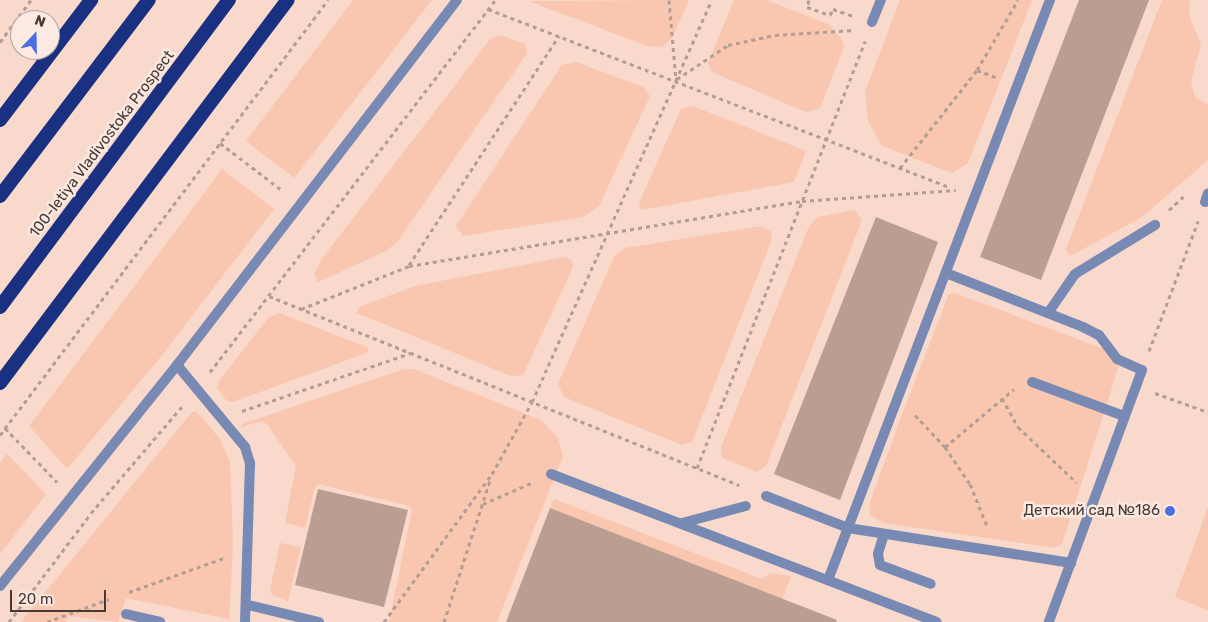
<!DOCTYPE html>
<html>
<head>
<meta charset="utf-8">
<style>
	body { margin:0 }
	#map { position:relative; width:1208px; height:622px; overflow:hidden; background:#f8d9cb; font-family:Rubik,sans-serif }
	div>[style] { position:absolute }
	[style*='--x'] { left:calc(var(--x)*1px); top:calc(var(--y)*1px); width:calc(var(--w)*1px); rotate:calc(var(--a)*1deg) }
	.green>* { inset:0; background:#f9c6af }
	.building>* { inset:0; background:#ba9e91 }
	.path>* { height:3px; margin-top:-1.5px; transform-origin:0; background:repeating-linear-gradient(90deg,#b49d92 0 4px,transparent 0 8px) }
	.service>* { height:10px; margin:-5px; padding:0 5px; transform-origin:5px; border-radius:5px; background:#788ab4 }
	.trunk>* { height:14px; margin:-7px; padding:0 7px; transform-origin:7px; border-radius:7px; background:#1a3080 }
	.dots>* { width:14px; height:14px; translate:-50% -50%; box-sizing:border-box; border:2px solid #fce9e1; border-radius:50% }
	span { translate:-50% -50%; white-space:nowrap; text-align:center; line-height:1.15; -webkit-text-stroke:5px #fce9e1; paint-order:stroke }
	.street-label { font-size:15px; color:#463a34 }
	.poi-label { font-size:15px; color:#463a34 }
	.right { translate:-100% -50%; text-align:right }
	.north { position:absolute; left:10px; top:10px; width:50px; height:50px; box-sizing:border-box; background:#fce9e1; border:1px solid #b3a39c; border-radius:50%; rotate:21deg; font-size:14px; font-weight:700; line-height:20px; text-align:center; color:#463a34 }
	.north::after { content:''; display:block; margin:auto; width:18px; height:22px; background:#486fe2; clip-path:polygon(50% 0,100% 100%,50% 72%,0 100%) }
	.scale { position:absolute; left:10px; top:590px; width:96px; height:22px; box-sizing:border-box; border:2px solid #463a34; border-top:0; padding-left:6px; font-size:15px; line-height:18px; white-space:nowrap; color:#463a34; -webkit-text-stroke:4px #fce9e1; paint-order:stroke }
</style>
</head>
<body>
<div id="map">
	<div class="green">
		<div style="clip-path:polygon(353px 0,432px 0,294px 178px,246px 141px)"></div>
		<div style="clip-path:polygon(689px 0,672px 38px,662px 47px,647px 46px,529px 1px)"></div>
		<div style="clip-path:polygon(734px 0,767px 0,830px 25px,842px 40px,844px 47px,820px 108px,806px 112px,712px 72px,708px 63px)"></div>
		<div style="clip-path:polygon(900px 0,1032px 0,968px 163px,952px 173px,882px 146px,868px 121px,865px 92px)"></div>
		<div style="clip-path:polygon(1162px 0,1190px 0,1189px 15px,1201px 45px,1191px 81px,1195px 97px,1208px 105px,1208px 160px,1142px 217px,1070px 256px,1066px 249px)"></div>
		<div style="clip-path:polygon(500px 35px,525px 44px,527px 53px,398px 241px,386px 251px,318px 282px,314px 274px,321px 260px,491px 38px)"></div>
		<div style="clip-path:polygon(576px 62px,643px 87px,650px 96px,599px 206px,583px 217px,463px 236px,456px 226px,562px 65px)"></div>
		<div style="clip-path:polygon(693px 106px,806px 151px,794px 182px,641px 210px,639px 203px,681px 109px)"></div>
		<div style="clip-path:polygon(222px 169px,274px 209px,163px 354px,67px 469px,29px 426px)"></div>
		<div style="clip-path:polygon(855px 210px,862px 220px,766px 466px,757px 472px,722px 458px,721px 447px,809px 226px,818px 217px)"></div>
		<div style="clip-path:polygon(762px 226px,771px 232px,772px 239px,692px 442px,682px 445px,564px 397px,558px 384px,614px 257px,625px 248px)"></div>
		<div style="clip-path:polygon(564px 257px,572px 260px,573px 267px,523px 375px,511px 376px,357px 313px,359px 307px,415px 286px)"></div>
		<div style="clip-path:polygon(955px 293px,1122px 356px,1062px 544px,1055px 548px,883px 523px,869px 514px,870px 502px,901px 417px,949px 294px)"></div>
		<div style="clip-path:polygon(279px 313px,367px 347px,369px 352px,233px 402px,226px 400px,217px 388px,219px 381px,268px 318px)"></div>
		<div style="clip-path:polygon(404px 369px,414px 369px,541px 420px,558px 438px,563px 456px,497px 622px,389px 622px,412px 510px,409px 506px,319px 484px,315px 487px,305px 528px,285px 523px,296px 466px,267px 424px,262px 421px,238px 428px,245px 423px)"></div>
		<div style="clip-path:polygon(192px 412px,197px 412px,220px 439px,230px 462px,233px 544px,229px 619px,126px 598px,118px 622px,68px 616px,66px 622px,21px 622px)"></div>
		<div style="clip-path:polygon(7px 454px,46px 494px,0 554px,0 463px)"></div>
		<div style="clip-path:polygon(554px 499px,762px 579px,771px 573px,791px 576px,782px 599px,550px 508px)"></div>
		<div style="clip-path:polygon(1208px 507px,1208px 610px,1175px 597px)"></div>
		<div style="clip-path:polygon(280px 543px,301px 547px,288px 601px,272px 595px,270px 590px)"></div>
	</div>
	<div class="building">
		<div style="clip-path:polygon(1079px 0,1149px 0,1041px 280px,980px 257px)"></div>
		<div style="clip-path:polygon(876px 217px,938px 242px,840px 500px,774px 474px)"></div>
		<div style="clip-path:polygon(318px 489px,408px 510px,384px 607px,295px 585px)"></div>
		<div style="clip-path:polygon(550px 508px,837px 620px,836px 622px,506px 622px)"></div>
	</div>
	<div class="path">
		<div style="--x:669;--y:0;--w:80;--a:85"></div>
		<div style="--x:809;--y:0;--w:7;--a:106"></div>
		<div style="--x:807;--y:7;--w:24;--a:19"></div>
		<div style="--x:830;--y:15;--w:7;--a:-63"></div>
		<div style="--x:833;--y:9;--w:21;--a:19"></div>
		<div style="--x:488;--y:9;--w:494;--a:21.1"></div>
		<div style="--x:0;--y:42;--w:52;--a:-53.6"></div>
		<div style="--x:977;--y:70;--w:22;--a:21"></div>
		<div style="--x:677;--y:79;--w:61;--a:-33.7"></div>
		<div style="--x:728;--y:45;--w:48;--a:-12"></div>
		<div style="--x:775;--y:35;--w:79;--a:-3.6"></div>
		<div style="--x:220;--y:143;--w:79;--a:37.3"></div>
		<div style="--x:900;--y:168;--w:125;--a:-51.8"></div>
		<div style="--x:977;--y:70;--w:81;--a:-59.6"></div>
		<div style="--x:1169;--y:210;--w:21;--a:-43"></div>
		<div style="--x:409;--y:265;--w:274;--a:-56.8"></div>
		<div style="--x:269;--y:296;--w:507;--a:21.91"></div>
		<div style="--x:301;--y:309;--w:116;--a:-21.7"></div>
		<div style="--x:409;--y:266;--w:398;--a:-9.4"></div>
		<div style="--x:802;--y:201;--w:154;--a:-4.1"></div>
		<div style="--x:1149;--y:351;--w:139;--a:-69.3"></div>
		<div style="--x:210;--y:372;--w:469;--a:-52.5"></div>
		<div style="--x:1155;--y:393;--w:56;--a:19.7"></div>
		<div style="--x:1002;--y:398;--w:33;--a:61"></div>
		<div style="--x:1018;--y:427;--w:81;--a:43.5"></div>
		<div style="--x:242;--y:411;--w:178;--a:-19"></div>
		<div style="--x:915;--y:415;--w:44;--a:46.8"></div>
		<div style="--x:945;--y:447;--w:45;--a:56"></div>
		<div style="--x:970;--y:484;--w:48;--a:67.8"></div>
		<div style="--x:5;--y:428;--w:75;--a:46.1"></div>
		<div style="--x:0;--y:435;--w:545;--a:-52.98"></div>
		<div style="--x:945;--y:447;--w:90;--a:-40"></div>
		<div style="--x:697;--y:468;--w:459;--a:-68.5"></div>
		<div style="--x:483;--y:504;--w:55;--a:-23.7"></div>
		<div style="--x:129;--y:592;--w:104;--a:-19.7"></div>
		<div style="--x:9;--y:622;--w:136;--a:-53"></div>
		<div style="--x:91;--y:513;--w:143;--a:-49.5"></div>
		<div style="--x:47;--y:622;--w:66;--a:-20.4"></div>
		<div style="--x:384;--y:622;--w:183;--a:-53.9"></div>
		<div style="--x:492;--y:474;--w:82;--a:-60.9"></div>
		<div style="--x:532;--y:402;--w:440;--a:-65.9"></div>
		<div style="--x:444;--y:622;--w:152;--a:-72"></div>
	</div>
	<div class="service">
		<div style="--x:872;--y:22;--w:24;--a:-68"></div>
		<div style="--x:1205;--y:202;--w:9;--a:-72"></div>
		<div style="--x:946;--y:273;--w:147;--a:21.5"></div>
		<div style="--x:1083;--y:327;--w:18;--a:27"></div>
		<div style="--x:1099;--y:335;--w:30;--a:53"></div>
		<div style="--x:1117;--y:359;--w:27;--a:24"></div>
		<div style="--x:1142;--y:370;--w:269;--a:110.3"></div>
		<div style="--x:1048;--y:313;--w:47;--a:-55.3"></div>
		<div style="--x:1075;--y:274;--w:94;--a:-31.5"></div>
		<div style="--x:177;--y:365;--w:107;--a:50.3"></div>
		<div style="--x:245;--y:447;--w:17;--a:73"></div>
		<div style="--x:250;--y:463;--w:159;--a:91.8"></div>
		<div style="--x:1032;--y:382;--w:98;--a:20.3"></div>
		<div style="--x:551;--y:474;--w:413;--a:21"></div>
		<div style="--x:766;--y:496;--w:88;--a:21.3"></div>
		<div style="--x:848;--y:528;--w:226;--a:8.9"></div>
		<div style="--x:682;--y:523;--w:66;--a:-14.9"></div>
		<div style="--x:884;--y:534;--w:21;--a:107"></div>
		<div style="--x:878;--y:554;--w:11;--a:80"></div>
		<div style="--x:880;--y:565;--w:54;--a:20.4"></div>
		<div style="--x:828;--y:580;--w:621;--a:-69.06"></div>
		<div style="--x:0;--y:586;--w:283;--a:-51.3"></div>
		<div style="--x:177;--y:365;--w:460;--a:-52.5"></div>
		<div style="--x:248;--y:605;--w:73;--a:13.5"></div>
		<div style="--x:126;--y:614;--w:35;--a:13"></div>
	</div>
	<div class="trunk">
		<div style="--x:0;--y:120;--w:151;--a:-52.8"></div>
		<div style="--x:0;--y:196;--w:246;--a:-52.8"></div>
		<div style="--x:0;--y:307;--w:383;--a:-53.3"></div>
		<div style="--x:0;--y:383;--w:479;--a:-53.1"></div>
	</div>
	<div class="dots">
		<div style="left:1170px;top:511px;background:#486fe2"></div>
	</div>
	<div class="street-label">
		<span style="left:102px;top:144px;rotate:-53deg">100-letiya Vladivostoka Prospect</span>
	</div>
	<div class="poi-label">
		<span class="right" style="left:1160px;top:511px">Детский сад №186</span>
	</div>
	<div class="north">N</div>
	<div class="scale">20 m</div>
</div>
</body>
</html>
